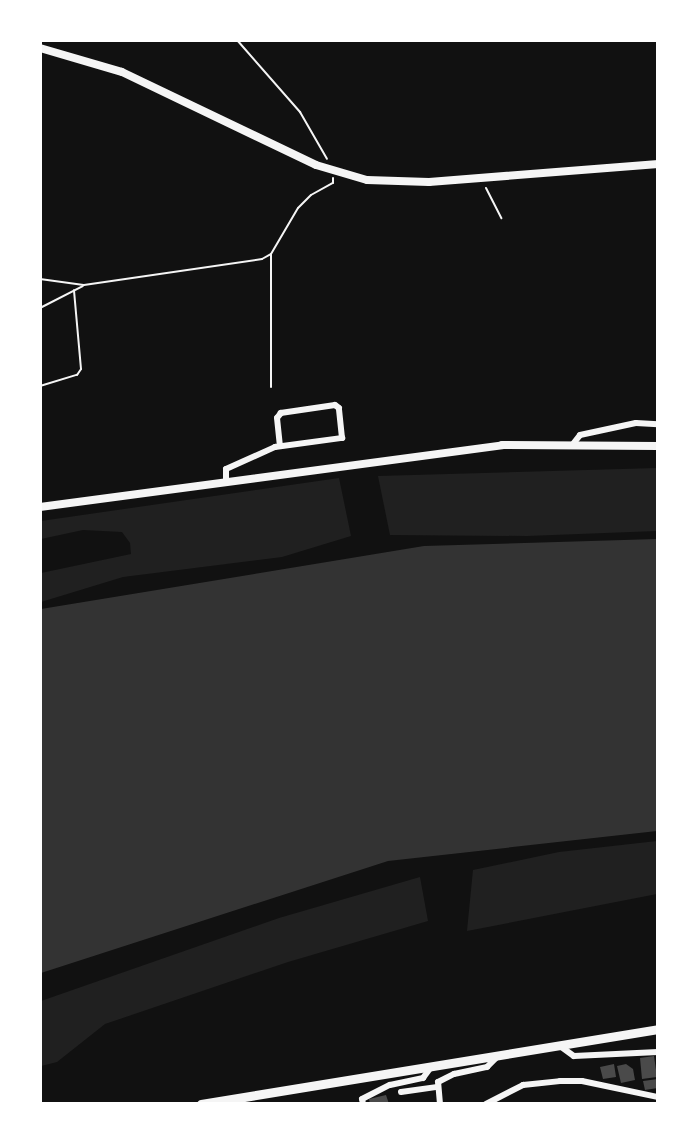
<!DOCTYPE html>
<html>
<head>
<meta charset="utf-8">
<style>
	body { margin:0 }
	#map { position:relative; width:698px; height:1144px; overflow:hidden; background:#111; font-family:Helvetica,sans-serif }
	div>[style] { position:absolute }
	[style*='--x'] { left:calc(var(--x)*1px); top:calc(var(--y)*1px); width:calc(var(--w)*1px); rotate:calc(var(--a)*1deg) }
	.green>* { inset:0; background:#202020 }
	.water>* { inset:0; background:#333 }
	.building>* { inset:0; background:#4a4a4a }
	.path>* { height:2px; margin:-1px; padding:0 1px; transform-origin:1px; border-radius:1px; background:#f5f5f5 }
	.minor>* { height:6px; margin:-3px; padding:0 3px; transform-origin:3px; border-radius:3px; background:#f5f5f5 }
	.tertiary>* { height:8px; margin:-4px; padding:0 4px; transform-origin:4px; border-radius:4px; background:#f5f5f5 }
	.secondary>* { height:8px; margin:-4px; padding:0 4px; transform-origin:4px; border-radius:4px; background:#f5f5f5 }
	.primary>* { height:9px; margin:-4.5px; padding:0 4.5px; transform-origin:4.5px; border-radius:4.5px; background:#f5f5f5 }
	span { translate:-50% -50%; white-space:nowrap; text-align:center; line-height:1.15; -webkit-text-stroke:6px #fff; paint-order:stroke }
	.frame { position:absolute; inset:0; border:42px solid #fff; pointer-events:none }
</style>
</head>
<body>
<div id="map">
	<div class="green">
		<div style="clip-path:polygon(657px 468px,657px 531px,527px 536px,390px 535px,378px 476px)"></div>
		<div style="clip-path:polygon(339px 478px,351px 536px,282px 557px,123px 577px,41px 602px,41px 573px,131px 554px,130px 543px,122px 532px,83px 530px,41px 539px,41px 521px)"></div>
		<div style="clip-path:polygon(657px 841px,657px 894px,467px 931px,473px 870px,559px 852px)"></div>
		<div style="clip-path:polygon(420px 877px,428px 921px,288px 962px,105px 1024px,57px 1062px,41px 1066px,41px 1001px,279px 918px)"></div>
	</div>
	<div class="water">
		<div style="clip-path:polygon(657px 539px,657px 831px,388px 861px,41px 973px,41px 609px,424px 546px)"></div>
	</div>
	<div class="building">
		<div style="clip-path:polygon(654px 1056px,657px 1077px,642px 1079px,640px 1058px)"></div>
		<div style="clip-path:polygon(614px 1064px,616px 1077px,603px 1079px,600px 1067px)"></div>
		<div style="clip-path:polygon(626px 1064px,633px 1069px,635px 1080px,621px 1083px,617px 1066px)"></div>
		<div style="clip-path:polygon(658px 1079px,658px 1088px,645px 1090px,643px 1081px)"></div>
		<div style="clip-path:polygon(386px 1095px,389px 1104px,370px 1104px,369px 1099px)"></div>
	</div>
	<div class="path">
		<div style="--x:237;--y:40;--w:96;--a:48.8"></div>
		<div style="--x:300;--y:112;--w:54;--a:60.1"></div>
		<div style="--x:486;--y:188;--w:34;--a:63"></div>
		<div style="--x:271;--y:254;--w:133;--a:90"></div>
		<div style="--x:40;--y:279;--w:44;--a:7.8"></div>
		<div style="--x:84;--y:285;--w:180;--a:-8.3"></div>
		<div style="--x:262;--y:259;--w:10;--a:-29"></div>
		<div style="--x:271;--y:254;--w:53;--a:-59.6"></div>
		<div style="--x:298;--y:208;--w:18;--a:-45"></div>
		<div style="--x:311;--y:195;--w:25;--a:-29"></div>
		<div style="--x:333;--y:183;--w:5;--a:-90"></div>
		<div style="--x:40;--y:308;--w:48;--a:-27.1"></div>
		<div style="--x:40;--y:386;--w:39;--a:-17"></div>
		<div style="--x:77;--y:375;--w:7;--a:-56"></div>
		<div style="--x:81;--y:369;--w:79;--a:-95.1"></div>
	</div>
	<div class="minor">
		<div style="--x:573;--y:444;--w:11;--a:-52"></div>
		<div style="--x:580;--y:435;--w:57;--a:-12.1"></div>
		<div style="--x:636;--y:423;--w:22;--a:3"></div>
		<div style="--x:226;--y:482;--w:13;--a:-90"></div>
		<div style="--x:226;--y:469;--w:54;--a:-24.2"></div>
		<div style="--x:275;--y:447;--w:68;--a:-7.7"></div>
		<div style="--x:342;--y:438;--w:30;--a:-96"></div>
		<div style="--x:339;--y:408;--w:5;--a:-143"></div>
		<div style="--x:335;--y:405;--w:55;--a:171.6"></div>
		<div style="--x:281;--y:413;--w:6;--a:129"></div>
		<div style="--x:277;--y:418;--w:27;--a:84"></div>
		<div style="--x:560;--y:1046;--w:17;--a:36"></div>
		<div style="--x:574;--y:1056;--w:84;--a:-2.7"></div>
		<div style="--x:401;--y:1092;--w:35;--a:-8"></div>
		<div style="--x:363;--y:1104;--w:5;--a:-101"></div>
		<div style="--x:362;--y:1099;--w:31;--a:-27"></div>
		<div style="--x:390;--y:1085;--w:34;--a:-12"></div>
		<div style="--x:423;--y:1078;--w:14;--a:-54"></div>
		<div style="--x:440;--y:1104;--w:22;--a:-95"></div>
		<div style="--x:438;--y:1082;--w:18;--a:-27"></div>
		<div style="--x:454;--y:1074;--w:34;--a:-12"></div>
		<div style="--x:487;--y:1067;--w:16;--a:-45"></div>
		<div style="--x:486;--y:1104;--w:42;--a:-27.2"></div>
		<div style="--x:523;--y:1085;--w:37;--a:-6"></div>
		<div style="--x:560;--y:1081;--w:22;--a:0"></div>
		<div style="--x:582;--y:1081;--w:78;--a:11.9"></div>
	</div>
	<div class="tertiary">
		<div style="--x:40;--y:48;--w:85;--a:16.3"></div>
		<div style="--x:122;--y:72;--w:215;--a:25.6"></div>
		<div style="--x:316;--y:165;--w:53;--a:16.4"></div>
		<div style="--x:367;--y:180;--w:62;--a:1.8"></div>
		<div style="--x:429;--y:182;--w:230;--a:-4.5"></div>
	</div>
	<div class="secondary">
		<div style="--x:40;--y:507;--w:466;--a:-7.6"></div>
		<div style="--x:502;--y:445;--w:156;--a:0.4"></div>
	</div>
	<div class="primary">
		<div style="--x:201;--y:1104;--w:463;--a:-9.3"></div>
	</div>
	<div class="frame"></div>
</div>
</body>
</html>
